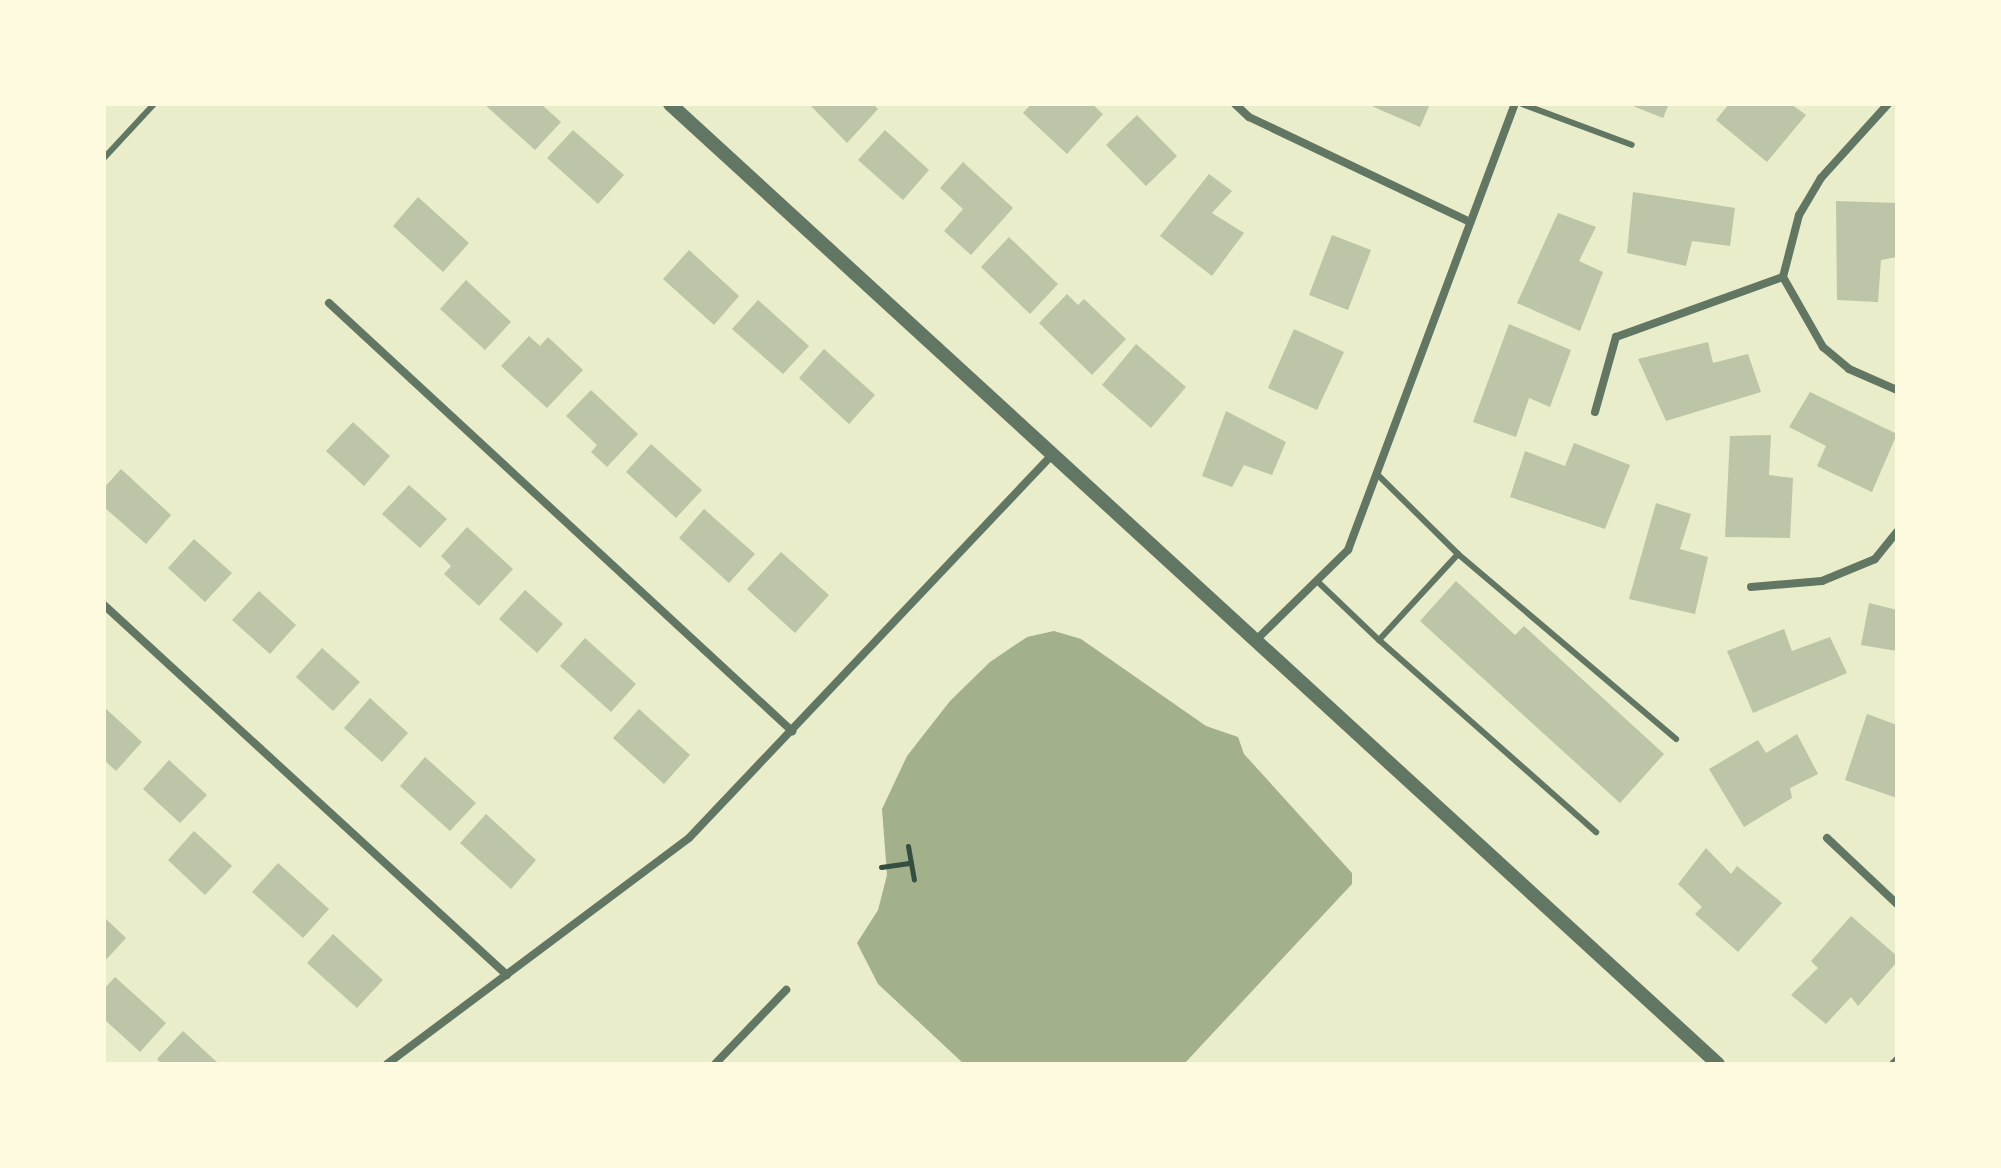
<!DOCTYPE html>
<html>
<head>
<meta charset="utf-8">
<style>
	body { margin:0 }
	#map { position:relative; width:2001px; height:1168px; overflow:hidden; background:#e9edc9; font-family:"Exo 2",sans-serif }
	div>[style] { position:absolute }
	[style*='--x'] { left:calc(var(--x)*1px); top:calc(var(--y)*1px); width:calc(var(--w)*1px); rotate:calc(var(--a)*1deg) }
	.water>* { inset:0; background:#a3b18a }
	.building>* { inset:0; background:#bcc5a7 }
	.path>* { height:5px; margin:-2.5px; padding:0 2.5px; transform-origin:2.5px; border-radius:2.5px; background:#344e41 }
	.service>* { height:6px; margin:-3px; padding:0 3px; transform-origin:3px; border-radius:3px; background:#617663 }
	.minor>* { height:8px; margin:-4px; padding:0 4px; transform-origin:4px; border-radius:4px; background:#617663 }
	.tertiary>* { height:14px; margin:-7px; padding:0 7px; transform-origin:7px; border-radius:7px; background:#617663 }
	span { translate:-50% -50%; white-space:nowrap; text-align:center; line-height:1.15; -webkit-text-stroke:6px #fefae0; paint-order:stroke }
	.frame { position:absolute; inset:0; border:106px solid #fefae0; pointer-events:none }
</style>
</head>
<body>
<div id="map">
	<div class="water">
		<div style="clip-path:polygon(1054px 631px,1081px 639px,1206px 726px,1238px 737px,1244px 754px,1352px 873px,1352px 884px,1184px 1064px,964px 1064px,878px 984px,857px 943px,878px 910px,887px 875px,882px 809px,907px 756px,950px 701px,990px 662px,1027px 637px)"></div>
	</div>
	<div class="building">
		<div style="clip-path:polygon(484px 104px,541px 104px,561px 122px,535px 150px)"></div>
		<div style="clip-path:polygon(809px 104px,873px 104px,878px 109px,847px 143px)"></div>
		<div style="clip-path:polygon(1031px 104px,1092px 104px,1103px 114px,1067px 154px,1023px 113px)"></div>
		<div style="clip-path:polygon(1367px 104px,1430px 104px,1420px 127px)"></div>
		<div style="clip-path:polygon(1628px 104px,1669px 104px,1663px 118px)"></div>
		<div style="clip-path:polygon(1729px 104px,1791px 104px,1806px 115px,1767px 162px,1716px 120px)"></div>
		<div style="clip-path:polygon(1137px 115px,1177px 156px,1146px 186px,1106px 145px)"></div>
		<div style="clip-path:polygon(573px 130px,624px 175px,598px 204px,547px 158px)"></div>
		<div style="clip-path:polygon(885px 130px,929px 170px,903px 200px,858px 160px)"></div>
		<div style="clip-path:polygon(963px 162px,1013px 208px,971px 255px,944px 231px,963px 209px,940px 188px)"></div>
		<div style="clip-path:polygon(1209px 174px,1232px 191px,1212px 213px,1244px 233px,1212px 276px,1160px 236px)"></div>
		<div style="clip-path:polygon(1633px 192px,1735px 208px,1730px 246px,1692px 241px,1686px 266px,1627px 253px)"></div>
		<div style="clip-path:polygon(418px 197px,469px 243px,443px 272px,393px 226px)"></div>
		<div style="clip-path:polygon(1836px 201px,1897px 203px,1897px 257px,1881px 260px,1878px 302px,1837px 300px)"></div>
		<div style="clip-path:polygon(1558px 213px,1596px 227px,1579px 261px,1603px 272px,1580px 331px,1517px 303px)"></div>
		<div style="clip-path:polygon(1332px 235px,1371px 250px,1348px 310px,1309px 295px)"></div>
		<div style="clip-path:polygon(1009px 237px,1058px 284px,1030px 314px,981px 267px)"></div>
		<div style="clip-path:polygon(689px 250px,739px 296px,714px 325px,663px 279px)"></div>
		<div style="clip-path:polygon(466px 280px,511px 322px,485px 350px,440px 309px)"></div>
		<div style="clip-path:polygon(1067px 294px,1078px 305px,1084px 299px,1126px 339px,1092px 375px,1039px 323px)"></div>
		<div style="clip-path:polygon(758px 300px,809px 346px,783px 374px,732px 329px)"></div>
		<div style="clip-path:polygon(1509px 324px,1571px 350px,1550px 407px,1529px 398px,1516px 437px,1473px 422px)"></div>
		<div style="clip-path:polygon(1294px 329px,1344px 352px,1317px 410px,1268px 388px)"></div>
		<div style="clip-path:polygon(529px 336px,540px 346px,548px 337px,583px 370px,547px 408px,501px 366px)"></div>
		<div style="clip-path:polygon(1708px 342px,1713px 363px,1748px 354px,1761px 392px,1666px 421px,1638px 359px)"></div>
		<div style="clip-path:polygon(1136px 344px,1186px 387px,1151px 428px,1102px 385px)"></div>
		<div style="clip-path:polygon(824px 349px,875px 395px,849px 424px,799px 378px)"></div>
		<div style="clip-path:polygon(591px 390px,638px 434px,607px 467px,591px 452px,597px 445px,566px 416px)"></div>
		<div style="clip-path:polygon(1810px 392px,1897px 434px,1872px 492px,1817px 466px,1826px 446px,1789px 427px)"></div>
		<div style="clip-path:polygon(1226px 411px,1286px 442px,1272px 475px,1244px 465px,1232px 487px,1202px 476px)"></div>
		<div style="clip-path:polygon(353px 422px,390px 456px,364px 486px,326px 451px)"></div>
		<div style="clip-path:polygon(1771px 435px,1769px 475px,1793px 478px,1790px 538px,1725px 537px,1730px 436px)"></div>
		<div style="clip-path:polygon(1574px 443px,1630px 465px,1605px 529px,1510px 497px,1525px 451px,1565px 466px)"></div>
		<div style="clip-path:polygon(651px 444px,702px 490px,676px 518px,626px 472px)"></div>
		<div style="clip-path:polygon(121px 469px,171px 515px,146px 544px,104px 507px,104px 488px)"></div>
		<div style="clip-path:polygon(409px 485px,447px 519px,420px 548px,382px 514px)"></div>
		<div style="clip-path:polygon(1656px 503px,1691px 514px,1680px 549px,1708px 557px,1695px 614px,1629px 599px)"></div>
		<div style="clip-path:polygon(704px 509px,755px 554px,729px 583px,679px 538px)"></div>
		<div style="clip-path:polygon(467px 527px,513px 569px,479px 606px,444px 574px,451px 566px,441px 556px)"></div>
		<div style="clip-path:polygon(194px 539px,232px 573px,205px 602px,168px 568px)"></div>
		<div style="clip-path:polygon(781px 552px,829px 595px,795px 633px,747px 589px)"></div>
		<div style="clip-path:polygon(1456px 581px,1515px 635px,1524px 626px,1664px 754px,1620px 803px,1420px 621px)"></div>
		<div style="clip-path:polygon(525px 590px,563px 624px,537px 653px,499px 619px)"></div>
		<div style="clip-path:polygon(259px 591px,296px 625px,270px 654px,232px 620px)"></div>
		<div style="clip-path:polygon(1869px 603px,1897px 610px,1897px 651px,1861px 645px)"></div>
		<div style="clip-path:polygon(1784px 629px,1792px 651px,1830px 637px,1847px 673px,1753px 713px,1727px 651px)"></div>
		<div style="clip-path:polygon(585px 638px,636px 684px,611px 712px,560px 666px)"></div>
		<div style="clip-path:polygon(322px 648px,360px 682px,333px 711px,296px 677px)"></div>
		<div style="clip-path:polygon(370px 698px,408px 733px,382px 762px,344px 728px)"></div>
		<div style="clip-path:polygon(104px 707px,142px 742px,116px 771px,104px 760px)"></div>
		<div style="clip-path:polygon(639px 709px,690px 755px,664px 784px,613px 738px)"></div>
		<div style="clip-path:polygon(1867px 714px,1897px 725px,1897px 798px,1845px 780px)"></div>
		<div style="clip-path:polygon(1797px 734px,1818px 774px,1790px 788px,1792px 798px,1744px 827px,1709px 769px,1758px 740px,1766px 753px)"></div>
		<div style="clip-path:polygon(425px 757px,476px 803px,450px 831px,400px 786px)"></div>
		<div style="clip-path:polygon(169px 760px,207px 795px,180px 823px,143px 789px)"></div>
		<div style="clip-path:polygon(486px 814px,536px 860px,511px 889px,460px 843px)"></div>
		<div style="clip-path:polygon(194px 831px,232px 866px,205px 895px,168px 860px)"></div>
		<div style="clip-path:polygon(1706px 848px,1731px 874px,1737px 866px,1782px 903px,1738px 952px,1695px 914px,1702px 907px,1678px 884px)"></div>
		<div style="clip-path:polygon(278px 863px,329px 909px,303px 938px,252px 892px)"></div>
		<div style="clip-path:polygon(1851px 916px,1897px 956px,1897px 962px,1858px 1006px,1851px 997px,1826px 1024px,1791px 995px,1818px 968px,1811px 961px)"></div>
		<div style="clip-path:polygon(104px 917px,126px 938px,104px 962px)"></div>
		<div style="clip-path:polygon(333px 934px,383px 980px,357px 1008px,307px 963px)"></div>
		<div style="clip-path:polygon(115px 977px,166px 1023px,140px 1052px,104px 1019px,104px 989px)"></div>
		<div style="clip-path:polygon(183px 1031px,219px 1064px,162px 1064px,157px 1059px)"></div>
	</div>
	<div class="path">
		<div style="--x:908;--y:846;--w:34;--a:80"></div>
		<div style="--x:881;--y:867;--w:30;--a:-8"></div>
	</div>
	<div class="service">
		<div style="--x:1522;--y:104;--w:117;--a:20.4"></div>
		<div style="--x:104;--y:158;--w:74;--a:-47.2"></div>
		<div style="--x:1458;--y:554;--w:286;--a:40.3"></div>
		<div style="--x:1317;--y:581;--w:86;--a:43.6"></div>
		<div style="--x:1379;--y:640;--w:117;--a:-47.4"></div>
		<div style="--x:1458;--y:554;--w:114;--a:-135.4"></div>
		<div style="--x:1379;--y:640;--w:290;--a:41.5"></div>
	</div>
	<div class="minor">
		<div style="--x:1235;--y:104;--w:19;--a:43"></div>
		<div style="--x:1249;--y:117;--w:245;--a:25.4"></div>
		<div style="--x:1888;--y:104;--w:100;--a:132.2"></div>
		<div style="--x:1821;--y:178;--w:43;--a:120.7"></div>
		<div style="--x:1799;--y:215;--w:64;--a:104.5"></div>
		<div style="--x:1783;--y:277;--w:81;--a:60.3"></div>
		<div style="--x:1823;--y:347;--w:34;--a:40"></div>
		<div style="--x:1849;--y:369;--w:52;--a:23.6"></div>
		<div style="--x:329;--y:303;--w:631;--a:42.75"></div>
		<div style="--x:1595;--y:412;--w:78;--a:-74.4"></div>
		<div style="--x:1616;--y:337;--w:177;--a:-19.8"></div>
		<div style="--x:1751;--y:587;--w:71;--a:-4.8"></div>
		<div style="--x:1822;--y:581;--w:57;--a:-22.5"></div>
		<div style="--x:1875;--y:559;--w:35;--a:-51"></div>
		<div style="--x:104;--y:605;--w:547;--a:42.56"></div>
		<div style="--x:1256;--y:640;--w:129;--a:-44.4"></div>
		<div style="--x:1348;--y:550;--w:476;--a:-69.5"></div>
		<div style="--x:1827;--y:838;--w:96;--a:43.3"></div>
		<div style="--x:387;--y:1064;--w:377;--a:-36.8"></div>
		<div style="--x:689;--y:838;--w:528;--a:-46.54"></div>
		<div style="--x:715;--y:1064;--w:103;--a:-46.2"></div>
		<div style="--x:1893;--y:1064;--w:6;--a:-45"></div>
	</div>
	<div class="tertiary">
		<div style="--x:670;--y:104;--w:1421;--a:42.49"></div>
	</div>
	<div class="frame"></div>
</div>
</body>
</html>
